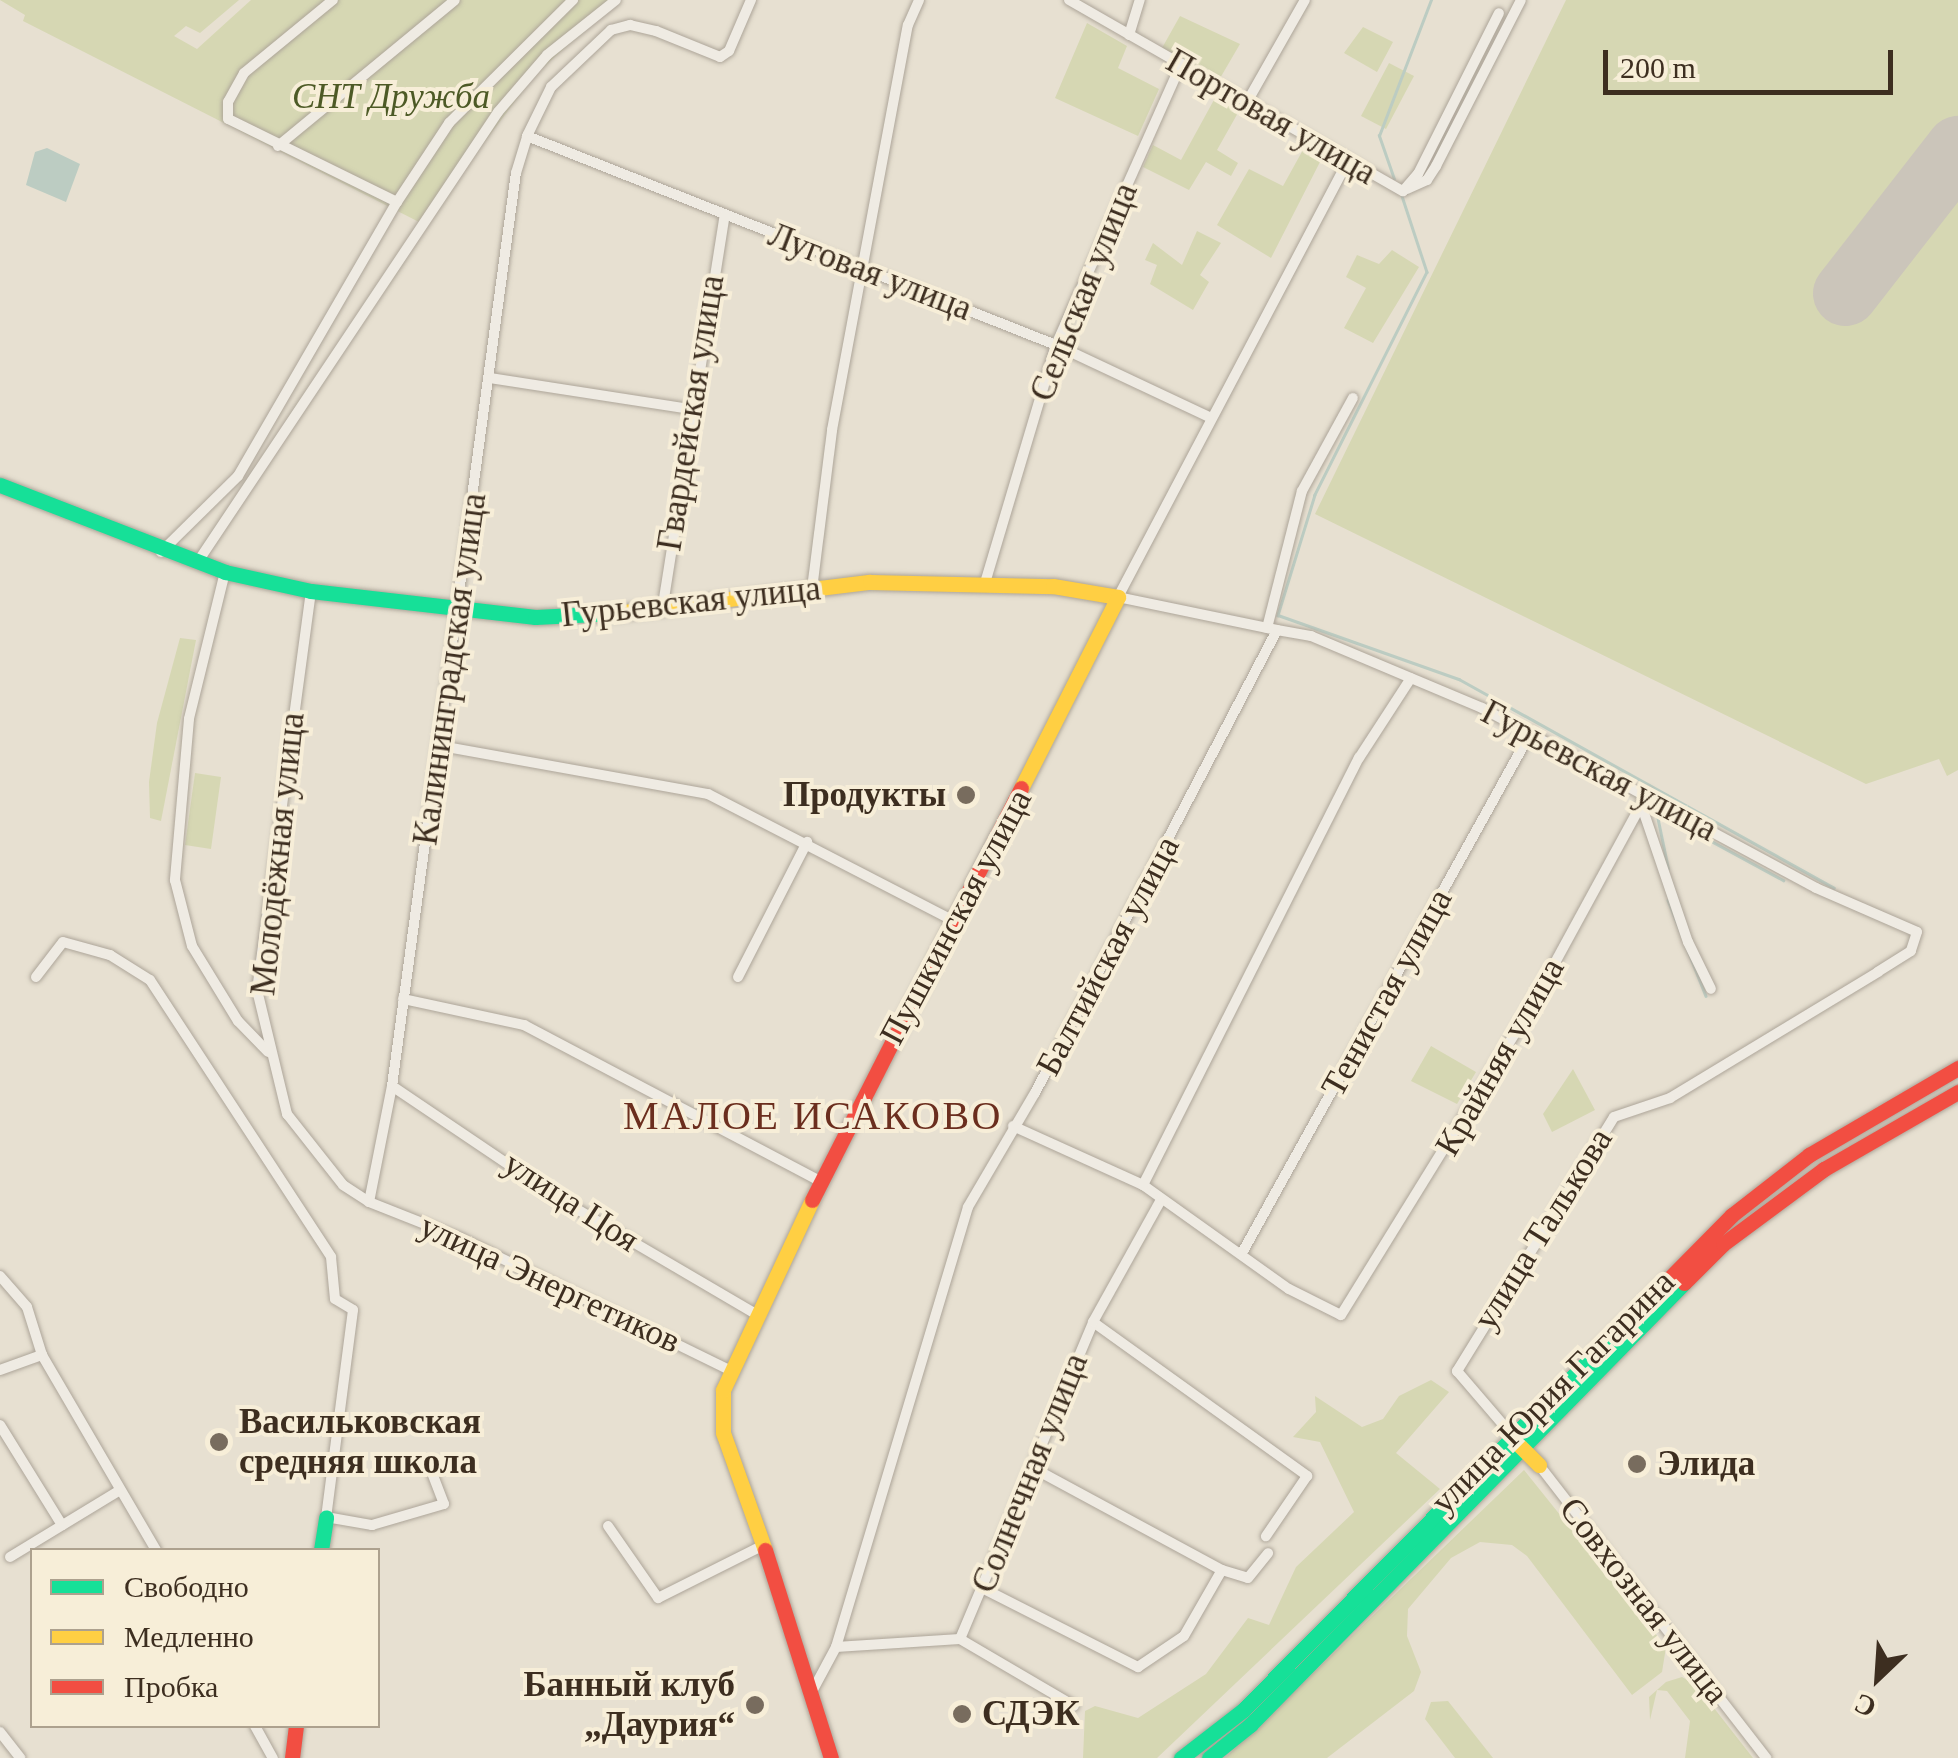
<!DOCTYPE html>
<html>
<head>
<meta charset="utf-8">
<style>
	body { margin:0 }
	#map { position:relative; width:1958px; height:1758px; overflow:hidden; background:#e7e0d1; font-family:"Times New Roman",serif }
	div>[style] { position:absolute }
	[style*='--x'] { left:calc(var(--x)*1px); top:calc(var(--y)*1px); width:calc(var(--w)*1px); rotate:calc(var(--a)*1deg) }
	.green>* { inset:0; background:#d6d7b3 }
	.water>* { inset:0; background:#bcccc2 }
	.stream>* { height:2.5px; margin:-1.25px; padding:0 1.25px; transform-origin:1.25px; border-radius:1.25px; background:#bcccc2 }
	.runway>* { height:65px; margin:-32.5px; padding:0 32.5px; transform-origin:32.5px; border-radius:32.5px; background:#cbc5ba }
	.roads { filter:drop-shadow(0 0 2px #ada599) drop-shadow(0 0 2px #ada599) }
	.street>* { height:10px; margin:-5px; padding:0 5px; transform-origin:5px; border-radius:5px; background:#efebe3 }
	.fast>* { height:15px; margin:-7.5px; padding:0 7.5px; transform-origin:7.5px; border-radius:7.5px; background:#16e098 }
	.slow>* { height:15px; margin:-7.5px; padding:0 7.5px; transform-origin:7.5px; border-radius:7.5px; background:#ffcf43 }
	.jam>* { height:15px; margin:-7.5px; padding:0 7.5px; transform-origin:7.5px; border-radius:7.5px; background:#f24e42 }
	.dots>* { width:28px; height:28px; translate:-50% -50%; box-sizing:border-box; border:5px solid #f7eed8; border-radius:50% }
	span { translate:-50% -50%; white-space:nowrap; text-align:center; line-height:1.15; -webkit-text-stroke:8px #f7eed8; paint-order:stroke }
	.park-label { font-size:35px; color:#4d5a26; font-style:italic }
	.street-label { font-size:35px; color:#3d2e20 }
	.poi-label { font-size:35px; color:#3d2e20; font-weight:700 }
	.right { translate:-100% -50%; text-align:right }
	.left { translate:0 -50%; text-align:left }
	.quarter-label { font-size:40px; color:#6b2e1e; letter-spacing:2.5px }
	.legend { position:absolute; left:30px; top:1548px; width:350px; height:180px; box-sizing:border-box; background:#f7eed8; border:2px solid #ada18e; margin:0; padding:12px 18px; list-style:none; font-size:30px; color:#3d2e20 }
	.legend li { display:flex; align-items:center; gap:20px; height:50px }
	.legend b { width:50px; border:2px solid #ada18e }
	.north { position:absolute; left:1828px; top:1628px; width:100px; height:100px; -webkit-text-stroke:8px #f7eed8; paint-order:stroke; rotate:205deg; font-size:28px; font-weight:700; line-height:40px; text-align:center; color:#3d2e20 }
	.north::after { content:''; display:block; margin:auto; width:35px; height:45px; background:#3d2e20; clip-path:polygon(50% 0,100% 100%,50% 72%,0 100%) }
	.scale { position:absolute; left:1603px; top:50px; width:290px; height:45px; box-sizing:border-box; border:5px solid #3d2e20; border-top:0; padding-left:12px; font-size:30px; line-height:35px; white-space:nowrap; color:#3d2e20; -webkit-text-stroke:8px #f7eed8; paint-order:stroke }
</style>
</head>
<body>
<div id="map">
	<div class="green">
		<div style="clip-path:polygon(0 0,239px 0,200px 33px,186px 26px,174px 36px,197px 49px,251px 0,617px 0,534px 76px,423px 224px,23px 21px,25px 15px)"></div>
		<div style="clip-path:polygon(1566px 0,1958px 0,1958px 134px,1836px 289px,1850px 301px,1958px 163px,1958px 770px,1947px 776px,1939px 759px,1866px 784px,1315px 514px)"></div>
		<div style="clip-path:polygon(1180px 16px,1240px 44px,1219px 80px,1162px 48px)"></div>
		<div style="clip-path:polygon(1087px 23px,1127px 46px,1118px 68px,1159px 89px,1138px 136px,1055px 98px)"></div>
		<div style="clip-path:polygon(1363px 27px,1393px 42px,1377px 72px,1344px 53px)"></div>
		<div style="clip-path:polygon(1389px 63px,1414px 76px,1386px 129px,1361px 116px)"></div>
		<div style="clip-path:polygon(1215px 98px,1239px 111px,1217px 150px,1238px 163px,1231px 176px,1206px 162px,1189px 190px,1143px 167px,1153px 145px,1181px 160px)"></div>
		<div style="clip-path:polygon(1304px 148px,1321px 160px,1271px 258px,1217px 225px,1249px 169px,1283px 186px)"></div>
		<div style="clip-path:polygon(1197px 231px,1221px 243px,1200px 275px,1209px 282px,1193px 310px,1150px 284px,1157px 265px,1145px 260px,1153px 243px,1182px 265px)"></div>
		<div style="clip-path:polygon(1392px 250px,1419px 267px,1373px 343px,1344px 328px,1366px 288px,1346px 277px,1357px 255px,1379px 264px)"></div>
		<div style="clip-path:polygon(180px 638px,196px 640px,161px 821px,150px 818px,149px 782px,157px 723px)"></div>
		<div style="clip-path:polygon(195px 773px,221px 777px,211px 849px,185px 845px)"></div>
		<div style="clip-path:polygon(1431px 1046px,1476px 1072px,1457px 1104px,1411px 1081px)"></div>
		<div style="clip-path:polygon(1573px 1069px,1595px 1110px,1552px 1132px,1543px 1114px)"></div>
		<div style="clip-path:polygon(1431px 1380px,1449px 1392px,1396px 1453px,1440px 1489px,1157px 1758px,1083px 1758px,1085px 1711px,1095px 1706px,1138px 1718px,1206px 1674px,1248px 1618px,1269px 1625px,1296px 1567px,1354px 1512px,1320px 1442px,1293px 1437px,1316px 1412px,1315px 1396px,1362px 1427px,1383px 1419px,1399px 1396px)"></div>
		<div style="clip-path:polygon(1524px 1470px,1666px 1647px,1662px 1672px,1632px 1695px,1527px 1556px,1512px 1545px,1480px 1542px,1451px 1558px,1408px 1609px,1407px 1636px,1421px 1672px,1414px 1691px,1327px 1758px,1225px 1758px)"></div>
		<div style="clip-path:polygon(1682px 1677px,1696px 1685px,1753px 1758px,1685px 1758px,1690px 1721px,1667px 1691px,1657px 1690px,1650px 1720px,1649px 1697px,1666px 1682px)"></div>
		<div style="clip-path:polygon(1448px 1701px,1493px 1758px,1455px 1758px,1425px 1719px,1431px 1702px)"></div>
	</div>
	<div class="water">
		<div style="clip-path:polygon(47px 148px,80px 164px,66px 202px,26px 185px,35px 152px)"></div>
	</div>
	<div class="stream">
		<div style="--x:1394;--y:179;--w:46;--a:-109.2"></div>
		<div style="--x:1379;--y:136;--w:146;--a:-69.1"></div>
		<div style="--x:1402;--y:196;--w:80;--a:71.8"></div>
		<div style="--x:1427;--y:272;--w:250;--a:116.7"></div>
		<div style="--x:1315;--y:495;--w:126;--a:107.1"></div>
		<div style="--x:1278;--y:615;--w:192;--a:19.5"></div>
		<div style="--x:1459;--y:679;--w:429;--a:29.1"></div>
		<div style="--x:1668;--y:869;--w:59;--a:-101.7"></div>
		<div style="--x:1656;--y:811;--w:145;--a:28.5"></div>
		<div style="--x:1668;--y:900;--w:103;--a:68.4"></div>
	</div>
	<div class="runway">
		<div style="--x:1845;--y:293;--w:184;--a:-52.1"></div>
	</div>
	<div class="roads">
		<div class="street">
			<div style="--x:1069;--y:0;--w:385;--a:29.8"></div>
			<div style="--x:1403;--y:191;--w:23;--a:-49"></div>
			<div style="--x:1418;--y:174;--w:180;--a:-63.3"></div>
			<div style="--x:1129;--y:35;--w:37;--a:-73"></div>
			<div style="--x:1247;--y:102;--w:117;--a:-60.4"></div>
			<div style="--x:527;--y:136;--w:569;--a:21.56"></div>
			<div style="--x:1056;--y:345;--w:169;--a:25.2"></div>
			<div style="--x:278;--y:146;--w:229;--a:-39.5"></div>
			<div style="--x:1407;--y:189;--w:22;--a:-24"></div>
			<div style="--x:1427;--y:180;--w:17;--a:-57"></div>
			<div style="--x:1436;--y:166;--w:186;--a:-62.9"></div>
			<div style="--x:397;--y:202;--w:95;--a:-56.6"></div>
			<div style="--x:449;--y:123;--w:175;--a:-44.8"></div>
			<div style="--x:490;--y:378;--w:203;--a:8.8"></div>
			<div style="--x:161;--y:552;--w:108;--a:-44.6"></div>
			<div style="--x:238;--y:476;--w:317;--a:-59.9"></div>
			<div style="--x:397;--y:202;--w:188;--a:-153.8"></div>
			<div style="--x:228;--y:119;--w:17;--a:-90"></div>
			<div style="--x:228;--y:102;--w:33;--a:-61"></div>
			<div style="--x:244;--y:73;--w:115;--a:-39.4"></div>
			<div style="--x:197;--y:563;--w:542;--a:-56.28"></div>
			<div style="--x:498;--y:112;--w:75;--a:-49.3"></div>
			<div style="--x:547;--y:55;--w:88;--a:-38.6"></div>
			<div style="--x:225;--y:572;--w:151;--a:103.8"></div>
			<div style="--x:189;--y:719;--w:162;--a:95"></div>
			<div style="--x:175;--y:880;--w:68;--a:75.6"></div>
			<div style="--x:192;--y:946;--w:88;--a:58.5"></div>
			<div style="--x:238;--y:1021;--w:43;--a:45.9"></div>
			<div style="--x:985;--y:583;--w:248;--a:-73.4"></div>
			<div style="--x:1056;--y:345;--w:308;--a:-66"></div>
			<div style="--x:812;--y:589;--w:160;--a:-82.8"></div>
			<div style="--x:832;--y:430;--w:412;--a:-79.4"></div>
			<div style="--x:908;--y:25;--w:27;--a:-66"></div>
			<div style="--x:311;--y:591;--w:403;--a:97.7"></div>
			<div style="--x:257;--y:990;--w:128;--a:76.4"></div>
			<div style="--x:287;--y:1114;--w:90;--a:51.7"></div>
			<div style="--x:343;--y:1185;--w:31;--a:33"></div>
			<div style="--x:369;--y:1202;--w:98;--a:21.6"></div>
			<div style="--x:460;--y:1238;--w:301;--a:26.1"></div>
			<div style="--x:662;--y:611;--w:401;--a:-81"></div>
			<div style="--x:1267;--y:628;--w:141;--a:-75.7"></div>
			<div style="--x:1302;--y:491;--w:106;--a:-61.3"></div>
			<div style="--x:1277;--y:630;--w:162;--a:-168.3"></div>
			<div style="--x:1118;--y:597;--w:494;--a:-62.2"></div>
			<div style="--x:441;--y:746;--w:271;--a:10.2"></div>
			<div style="--x:708;--y:794;--w:275;--a:27.3"></div>
			<div style="--x:1646;--y:800;--w:13;--a:99"></div>
			<div style="--x:1644;--y:813;--w:136;--a:71.2"></div>
			<div style="--x:1688;--y:942;--w:52;--a:63.9"></div>
			<div style="--x:36;--y:977;--w:44;--a:-52.4"></div>
			<div style="--x:63;--y:942;--w:49;--a:15.5"></div>
			<div style="--x:110;--y:955;--w:47;--a:32"></div>
			<div style="--x:150;--y:980;--w:331;--a:56.8"></div>
			<div style="--x:331;--y:1257;--w:42;--a:84.6"></div>
			<div style="--x:335;--y:1299;--w:21;--a:31"></div>
			<div style="--x:353;--y:1310;--w:209;--a:97.4"></div>
			<div style="--x:326;--y:1517;--w:47;--a:9.9"></div>
			<div style="--x:372;--y:1525;--w:75;--a:-16.3"></div>
			<div style="--x:444;--y:1504;--w:33;--a:-111"></div>
			<div style="--x:738;--y:977;--w:152;--a:-62.9"></div>
			<div style="--x:403;--y:999;--w:124;--a:12.1"></div>
			<div style="--x:524;--y:1025;--w:335;--a:27.8"></div>
			<div style="--x:392;--y:1086;--w:200;--a:34"></div>
			<div style="--x:558;--y:1198;--w:227;--a:30.4"></div>
			<div style="--x:1013;--y:1126;--w:143;--a:24.4"></div>
			<div style="--x:1143;--y:1185;--w:179;--a:35.5"></div>
			<div style="--x:1289;--y:1289;--w:58;--a:26.6"></div>
			<div style="--x:1341;--y:1315;--w:354;--a:-58.3"></div>
			<div style="--x:1527;--y:1014;--w:251;--a:-61.4"></div>
			<div style="--x:1143;--y:1185;--w:479;--a:-63.2"></div>
			<div style="--x:1359;--y:758;--w:95;--a:-57"></div>
			<div style="--x:369;--y:1202;--w:118;--a:-78.8"></div>
			<div style="--x:392;--y:1086;--w:921;--a:-82.27"></div>
			<div style="--x:516;--y:173;--w:39;--a:-73"></div>
			<div style="--x:527;--y:136;--w:55;--a:-63.9"></div>
			<div style="--x:551;--y:87;--w:83;--a:-43.5"></div>
			<div style="--x:611;--y:30;--w:20;--a:-15"></div>
			<div style="--x:630;--y:25;--w:27;--a:13"></div>
			<div style="--x:656;--y:31;--w:69;--a:22.1"></div>
			<div style="--x:720;--y:57;--w:11;--a:-34"></div>
			<div style="--x:729;--y:51;--w:56;--a:-66.7"></div>
			<div style="--x:1242;--y:1253;--w:596;--a:-60.98"></div>
			<div style="--x:0;--y:1276;--w:41;--a:48.9"></div>
			<div style="--x:27;--y:1307;--w:50;--a:72.6"></div>
			<div style="--x:42;--y:1355;--w:226;--a:59.7"></div>
			<div style="--x:1093;--y:1322;--w:264;--a:35.7"></div>
			<div style="--x:1307;--y:1476;--w:73;--a:124.3"></div>
			<div style="--x:0;--y:1370;--w:45;--a:-19.7"></div>
			<div style="--x:0;--y:1425;--w:118;--a:58.2"></div>
			<div style="--x:1539;--y:1465;--w:371;--a:52.2"></div>
			<div style="--x:1033;--y:1468;--w:215;--a:28.4"></div>
			<div style="--x:1222;--y:1570;--w:27;--a:17"></div>
			<div style="--x:1248;--y:1578;--w:32;--a:-51"></div>
			<div style="--x:608;--y:1526;--w:88;--a:55.2"></div>
			<div style="--x:658;--y:1598;--w:116;--a:-26.6"></div>
			<div style="--x:10;--y:1557;--w:129;--a:-31.3"></div>
			<div style="--x:984;--y:1589;--w:173;--a:26.9"></div>
			<div style="--x:1138;--y:1667;--w:55;--a:-34"></div>
			<div style="--x:1184;--y:1636;--w:76;--a:-60.1"></div>
			<div style="--x:960;--y:1639;--w:132;--a:30.4"></div>
			<div style="--x:836;--y:1647;--w:124;--a:-3.7"></div>
			<div style="--x:960;--y:1639;--w:344;--a:-67.2"></div>
			<div style="--x:1093;--y:1322;--w:140;--a:-60.9"></div>
			<div style="--x:814;--y:1688;--w:47;--a:-61.8"></div>
			<div style="--x:836;--y:1647;--w:459;--a:-73.3"></div>
			<div style="--x:968;--y:1207;--w:132;--a:-59.6"></div>
			<div style="--x:1035;--y:1093;--w:522;--a:-62.4"></div>
			<div style="--x:1277;--y:630;--w:35;--a:10"></div>
			<div style="--x:1311;--y:636;--w:186;--a:22.8"></div>
			<div style="--x:1482;--y:708;--w:379;--a:28.3"></div>
			<div style="--x:1816;--y:888;--w:110;--a:23.5"></div>
			<div style="--x:1917;--y:932;--w:20;--a:108"></div>
			<div style="--x:1911;--y:951;--w:39;--a:148"></div>
			<div style="--x:1878;--y:972;--w:243;--a:148.8"></div>
			<div style="--x:1670;--y:1098;--w:59;--a:161.3"></div>
			<div style="--x:1614;--y:1117;--w:299;--a:121.7"></div>
			<div style="--x:1457;--y:1371;--w:92;--a:49.4"></div>
			<div style="--x:255;--y:1726;--w:37;--a:61"></div>
			<div style="--x:0;--y:1732;--w:33;--a:52"></div>
		</div>
		<div class="fast">
			<div style="--x:0;--y:485;--w:241;--a:21.1"></div>
			<div style="--x:225;--y:572;--w:88;--a:12.5"></div>
			<div style="--x:311;--y:591;--w:226;--a:6.6"></div>
			<div style="--x:535;--y:617;--w:81;--a:-2.8"></div>
			<div style="--x:321;--y:1550;--w:33;--a:-81"></div>
			<div style="--x:1181;--y:1758;--w:78;--a:-37.7"></div>
			<div style="--x:1243;--y:1710;--w:565;--a:-45.36"></div>
			<div style="--x:1209;--y:1758;--w:53;--a:-38.8"></div>
			<div style="--x:1250;--y:1725;--w:619;--a:-45.52"></div>
		</div>
		<div class="slow">
			<div style="--x:616;--y:613;--w:256;--a:-7"></div>
			<div style="--x:870;--y:582;--w:183;--a:1.3"></div>
			<div style="--x:1053;--y:586;--w:66;--a:9.6"></div>
			<div style="--x:1118;--y:597;--w:214;--a:116.9"></div>
			<div style="--x:1520;--y:1446;--w:27;--a:45"></div>
			<div style="--x:765;--y:1550;--w:124;--a:-109.7"></div>
			<div style="--x:723;--y:1433;--w:43;--a:-90"></div>
			<div style="--x:723;--y:1390;--w:210;--a:-64.9"></div>
		</div>
		<div class="jam">
			<div style="--x:812;--y:1200;--w:462;--a:-63.1"></div>
			<div style="--x:1684;--y:1283;--w:55;--a:-45"></div>
			<div style="--x:1723;--y:1244;--w:126;--a:-36.6"></div>
			<div style="--x:1824;--y:1169;--w:155;--a:-29.9"></div>
			<div style="--x:1640;--y:1308;--w:131;--a:-45.3"></div>
			<div style="--x:1732;--y:1215;--w:98;--a:-37.9"></div>
			<div style="--x:1809;--y:1155;--w:173;--a:-30.3"></div>
			<div style="--x:765;--y:1550;--w:218;--a:72.4"></div>
			<div style="--x:292;--y:1758;--w:32;--a:-83"></div>
		</div>
	</div>
	<div class="dots">
		<div style="left:966px;top:795px;background:#786c5e"></div>
		<div style="left:219px;top:1442px;background:#786c5e"></div>
		<div style="left:1637px;top:1464px;background:#786c5e"></div>
		<div style="left:755px;top:1705px;background:#786c5e"></div>
		<div style="left:962px;top:1714px;background:#786c5e"></div>
	</div>
	<div class="park-label">
		<span style="left:391px;top:97px">СНТ Дружба</span>
	</div>
	<div class="street-label">
		<span style="left:1271px;top:117px;rotate:30deg">Портовая улица</span>
		<span style="left:870px;top:272px;rotate:21deg">Луговая улица</span>
		<span style="left:1084px;top:292px;rotate:-68deg">Сельская улица</span>
		<span style="left:691px;top:413px;rotate:-81deg">Гвардейская улица</span>
		<span style="left:691px;top:602px;rotate:-6deg">Гурьевская улица</span>
		<span style="left:450px;top:669px;rotate:-82deg">Калининградская улица</span>
		<span style="left:1599px;top:771px;rotate:28deg">Гурьевская улица</span>
		<span style="left:278px;top:854px;rotate:-84deg">Молодёжная улица</span>
		<span style="left:956px;top:917px;rotate:-62deg">Пушкинская улица</span>
		<span style="left:1108px;top:956px;rotate:-62deg">Балтийская улица</span>
		<span style="left:1387px;top:993px;rotate:-61deg">Тенистая улица</span>
		<span style="left:1500px;top:1057px;rotate:-60deg">Крайняя улица</span>
		<span style="left:571px;top:1202px;rotate:33deg">улица Цоя</span>
		<span style="left:1543px;top:1229px;rotate:-58deg">улица Талькова</span>
		<span style="left:550px;top:1284px;rotate:25deg">улица Энергетиков</span>
		<span style="left:1553px;top:1392px;rotate:-45deg">улица Юрия Гагарина</span>
		<span style="left:1030px;top:1473px;rotate:-68deg">Солнечная улица</span>
		<span style="left:1644px;top:1601px;rotate:52deg">Совхозная улица</span>
	</div>
	<div class="poi-label">
		<span class="right" style="left:946px;top:795px">Продукты</span>
		<span class="left" style="left:239px;top:1442px">Васильковская<br>средняя школа</span>
		<span class="left" style="left:1657px;top:1464px">Элида</span>
		<span class="right" style="left:735px;top:1705px">Банный клуб<br>„Даурия“</span>
		<span class="left" style="left:982px;top:1714px">СДЭК</span>
	</div>
	<div class="quarter-label">
		<span style="left:813px;top:1116px">МАЛОЕ ИСАКОВО</span>
	</div>
	<ul class="legend">
	<li><b style="height:12px;background:#16e098"></b>Свободно</li>
	<li><b style="height:12px;background:#ffcf43"></b>Медленно</li>
	<li><b style="height:12px;background:#f24e42"></b>Пробка</li>
	</ul>
	<div class="north">С</div>
	<div class="scale">200 m</div>
</div>
</body>
</html>
